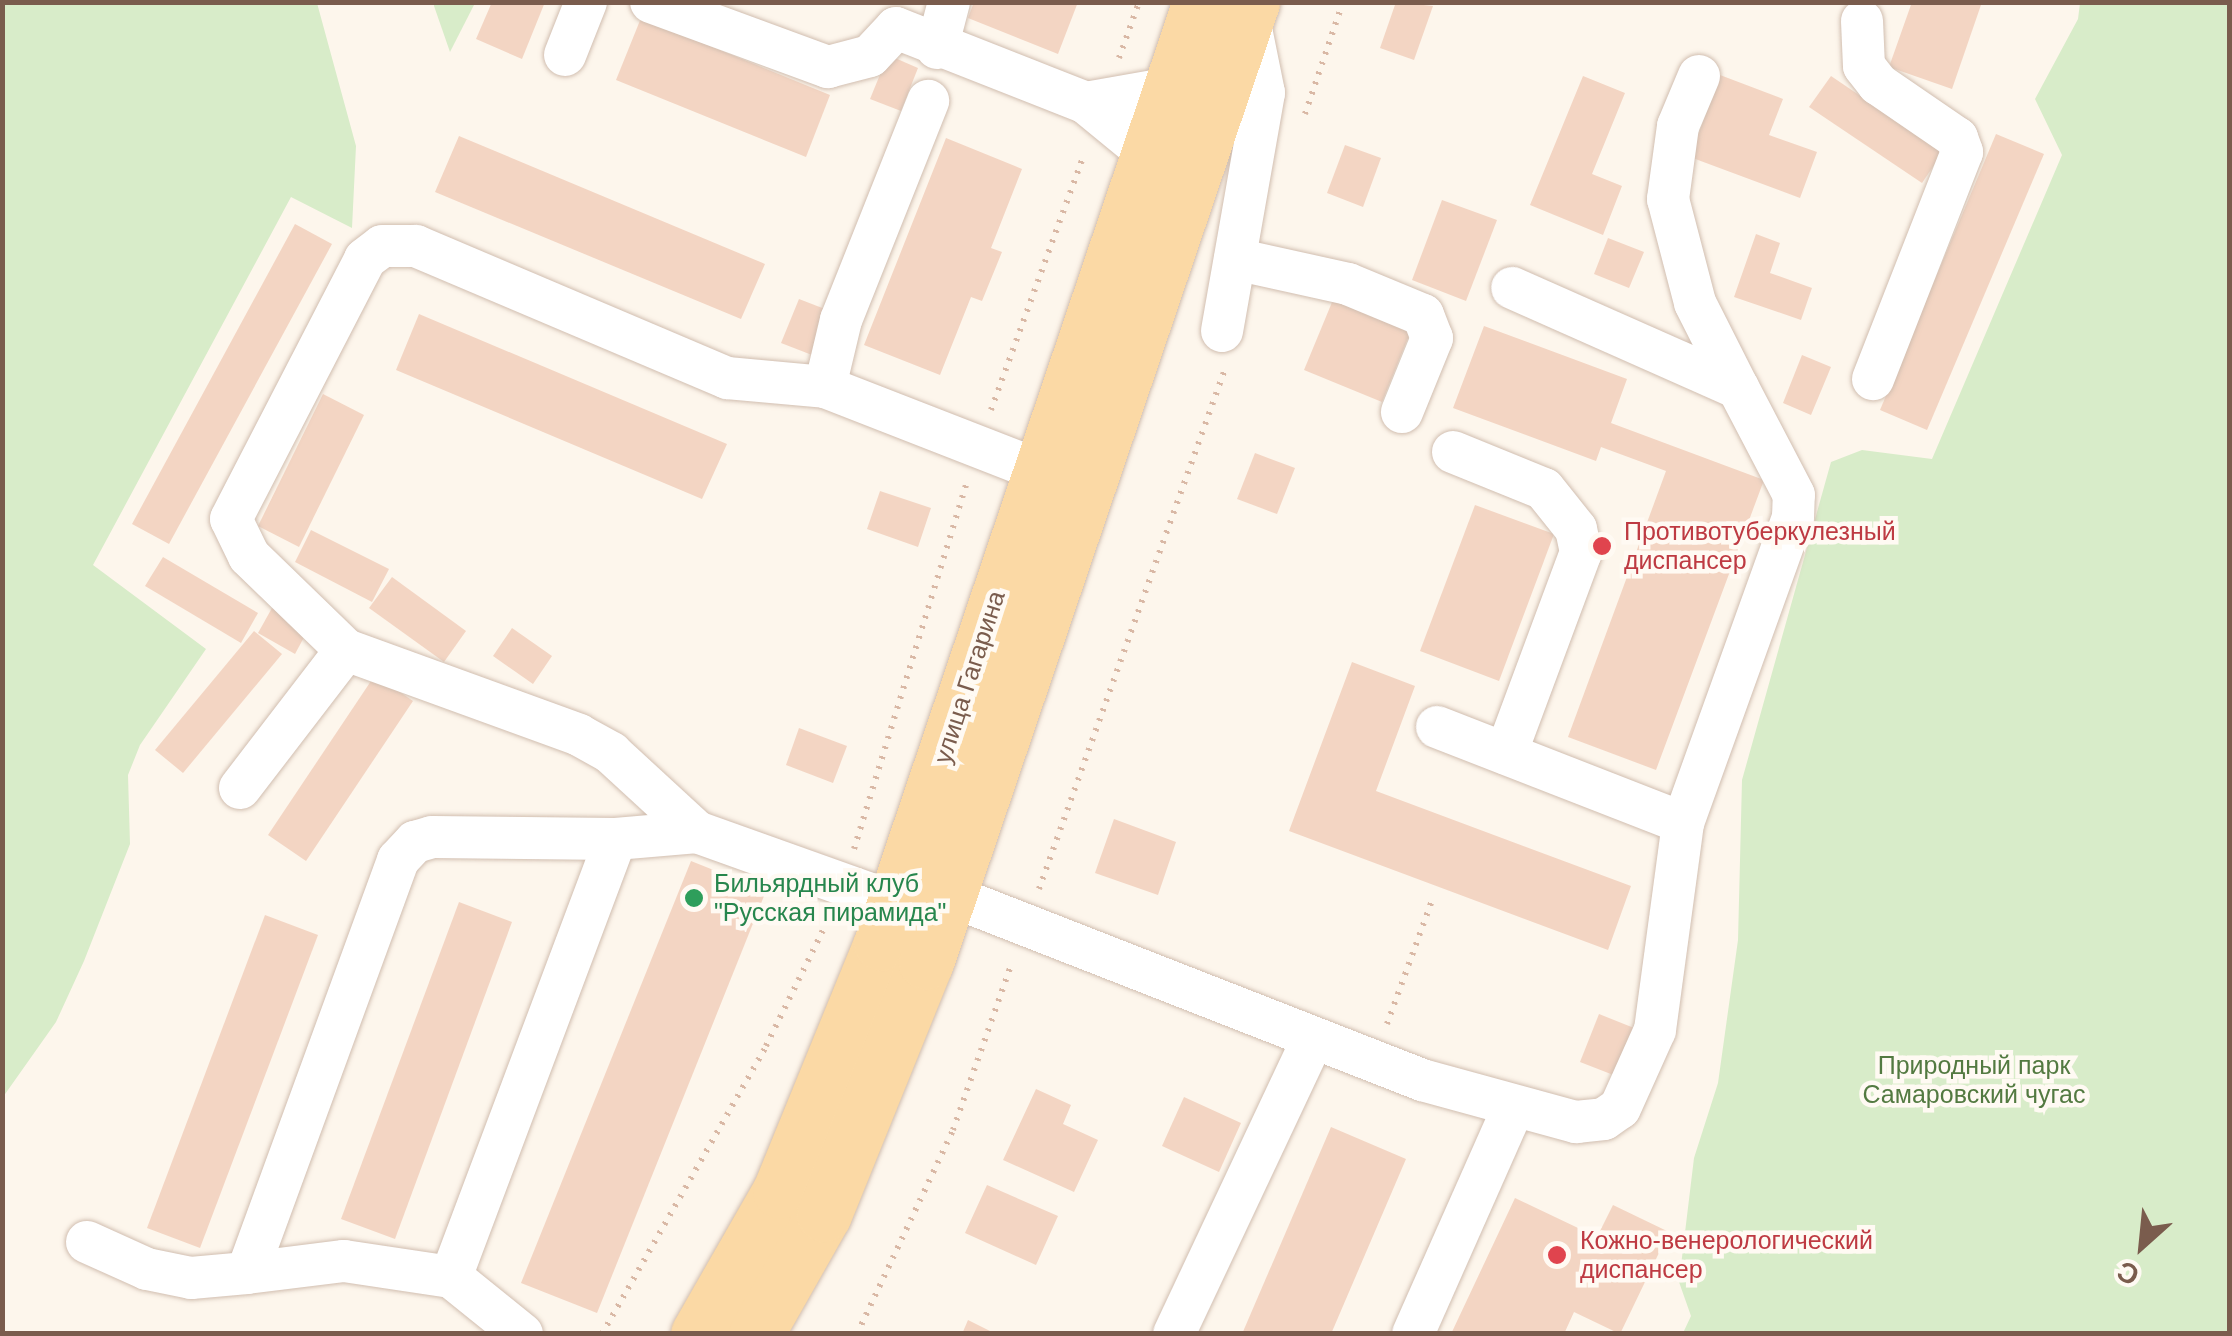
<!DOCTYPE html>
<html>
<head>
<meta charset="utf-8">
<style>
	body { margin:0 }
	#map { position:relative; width:2232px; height:1336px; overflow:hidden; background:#fdf6ec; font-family:Arial,sans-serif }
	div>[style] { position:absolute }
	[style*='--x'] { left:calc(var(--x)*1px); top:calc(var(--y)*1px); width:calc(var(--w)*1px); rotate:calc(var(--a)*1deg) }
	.green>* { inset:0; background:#d8ecc9 }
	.building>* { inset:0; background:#f3d5c3 }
	.path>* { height:6px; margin-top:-3px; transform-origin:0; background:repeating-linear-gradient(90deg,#d9b8a5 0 2.5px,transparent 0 10.5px) }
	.roads { filter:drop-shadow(0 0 2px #d1beb0) drop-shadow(0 0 2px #d1beb0) }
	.minor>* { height:42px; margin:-21px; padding:0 21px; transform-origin:21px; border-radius:21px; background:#fff }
	.major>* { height:55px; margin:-27.5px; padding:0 27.5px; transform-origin:27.5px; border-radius:27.5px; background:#fbd9a5 }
	.dots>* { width:28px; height:28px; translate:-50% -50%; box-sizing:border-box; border:5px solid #fffaf3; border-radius:50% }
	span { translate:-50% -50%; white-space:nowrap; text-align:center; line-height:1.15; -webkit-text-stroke:9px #fffaf3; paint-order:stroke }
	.health-label { font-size:25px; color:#be3a42 }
	.left { translate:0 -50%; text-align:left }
	.street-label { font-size:25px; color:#7a5c4d }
	.leisure-label { font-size:25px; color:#27864d }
	.park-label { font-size:25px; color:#537a41 }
	.frame { position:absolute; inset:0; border:5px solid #7a5c4d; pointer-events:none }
	.north { position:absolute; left:2092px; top:1196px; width:100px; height:100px; -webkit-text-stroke:8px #fffaf3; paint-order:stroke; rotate:207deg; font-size:28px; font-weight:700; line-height:40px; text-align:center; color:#7a5c4d }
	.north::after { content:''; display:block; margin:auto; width:35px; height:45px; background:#7a5c4d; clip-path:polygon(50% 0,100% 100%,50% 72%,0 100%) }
</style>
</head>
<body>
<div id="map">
	<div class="green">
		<div style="clip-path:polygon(3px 2px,317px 3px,356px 146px,352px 228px,291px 197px,93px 565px,206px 649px,140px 745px,128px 775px,130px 844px,84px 961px,56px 1022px,3px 1097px)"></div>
		<div style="clip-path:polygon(434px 3px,475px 3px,450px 52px,434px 6px)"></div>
		<div style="clip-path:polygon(2080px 3px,2229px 3px,2229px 1333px,1683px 1333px,1691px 1316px,1679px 1282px,1694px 1158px,1718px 1083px,1738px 940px,1742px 780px,1831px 462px,1862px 450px,1932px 459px,2062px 155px,2035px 99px,2078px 19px)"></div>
	</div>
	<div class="building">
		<div style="clip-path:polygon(492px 2px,545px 2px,522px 59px,476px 39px)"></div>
		<div style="clip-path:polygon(974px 2px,1078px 2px,1058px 54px,968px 18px)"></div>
		<div style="clip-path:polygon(1396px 2px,1433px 6px,1414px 60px,1380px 48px)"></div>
		<div style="clip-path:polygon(1912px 2px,1982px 2px,1952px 89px,1889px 67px)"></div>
		<div style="clip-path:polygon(641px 18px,830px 95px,806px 157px,616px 80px)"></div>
		<div style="clip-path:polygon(888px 55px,918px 68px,901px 111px,870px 99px)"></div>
		<div style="clip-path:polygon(1720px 75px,1783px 99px,1769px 135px,1817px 152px,1800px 198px,1690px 157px)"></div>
		<div style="clip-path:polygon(1583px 76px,1625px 93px,1592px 174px,1622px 186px,1603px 235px,1530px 205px)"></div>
		<div style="clip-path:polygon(1831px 76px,1943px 152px,1922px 183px,1809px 107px)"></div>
		<div style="clip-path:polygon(1996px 134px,2044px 154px,1927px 430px,1880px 410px)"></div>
		<div style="clip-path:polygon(459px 136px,765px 264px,741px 319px,435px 192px)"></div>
		<div style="clip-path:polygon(946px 138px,1022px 169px,991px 248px,1002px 252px,982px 301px,971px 297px,940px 375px,864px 345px)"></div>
		<div style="clip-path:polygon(1345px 145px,1381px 158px,1363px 207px,1327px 193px)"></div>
		<div style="clip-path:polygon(1442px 200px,1497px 220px,1466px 301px,1412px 280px)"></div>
		<div style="clip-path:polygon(295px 224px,332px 244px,169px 544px,132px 524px)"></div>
		<div style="clip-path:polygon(1756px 234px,1780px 243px,1770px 273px,1812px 288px,1801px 320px,1734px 297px)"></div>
		<div style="clip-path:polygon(1608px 238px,1644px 252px,1629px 288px,1594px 274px)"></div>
		<div style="clip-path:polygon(1335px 295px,1412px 328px,1382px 402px,1304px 370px)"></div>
		<div style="clip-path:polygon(799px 299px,830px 311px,812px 355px,781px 343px)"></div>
		<div style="clip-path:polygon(419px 314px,727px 444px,702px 499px,396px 370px)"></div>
		<div style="clip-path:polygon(1484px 326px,1627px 379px,1611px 423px,1764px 480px,1656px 770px,1568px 737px,1666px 471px,1601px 447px,1596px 461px,1453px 408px)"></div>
		<div style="clip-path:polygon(1802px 355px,1831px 367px,1811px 415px,1783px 403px)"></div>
		<div style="clip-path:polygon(323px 394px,364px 415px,299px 547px,258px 526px)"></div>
		<div style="clip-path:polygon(1255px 453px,1295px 468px,1277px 514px,1237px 499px)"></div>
		<div style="clip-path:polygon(880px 491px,931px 508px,918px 547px,867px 529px)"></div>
		<div style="clip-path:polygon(1475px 505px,1554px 534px,1499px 681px,1420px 651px)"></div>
		<div style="clip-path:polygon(311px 530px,389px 569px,372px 602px,295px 562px)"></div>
		<div style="clip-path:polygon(163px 557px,258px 613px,241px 643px,145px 586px)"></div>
		<div style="clip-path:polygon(392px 577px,466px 631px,444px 662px,369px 608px)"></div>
		<div style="clip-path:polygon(272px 608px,309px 628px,295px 654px,258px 633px)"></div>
		<div style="clip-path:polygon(512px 628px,552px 656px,533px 684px,493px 656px)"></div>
		<div style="clip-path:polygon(254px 631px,282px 654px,183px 773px,155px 750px)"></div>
		<div style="clip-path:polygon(1352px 662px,1415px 686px,1376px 791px,1631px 886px,1608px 950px,1289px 831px)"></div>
		<div style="clip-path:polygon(375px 675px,413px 701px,306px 861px,268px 835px)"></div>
		<div style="clip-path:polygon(799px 728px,847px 746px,833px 783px,786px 765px)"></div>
		<div style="clip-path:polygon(1114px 819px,1176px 842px,1158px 895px,1095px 873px)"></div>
		<div style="clip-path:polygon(691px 861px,766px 891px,597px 1313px,521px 1283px)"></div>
		<div style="clip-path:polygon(459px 902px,512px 922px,395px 1239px,341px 1219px)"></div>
		<div style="clip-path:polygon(265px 915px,318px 935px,200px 1248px,147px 1228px)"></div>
		<div style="clip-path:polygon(1599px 1014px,1634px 1028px,1616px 1076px,1580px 1062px)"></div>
		<div style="clip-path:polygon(1036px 1089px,1071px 1105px,1063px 1124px,1098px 1140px,1074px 1192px,1003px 1160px)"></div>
		<div style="clip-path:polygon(1184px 1097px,1241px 1123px,1219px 1172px,1162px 1146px)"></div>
		<div style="clip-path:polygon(1331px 1127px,1406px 1159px,1331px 1334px,1242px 1334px)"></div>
		<div style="clip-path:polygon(987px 1185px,1058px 1216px,1036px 1265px,965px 1233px)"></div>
		<div style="clip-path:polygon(1515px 1198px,1597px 1237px,1613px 1205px,1669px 1232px,1620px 1334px,1574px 1312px,1564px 1334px,1451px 1334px)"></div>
		<div style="clip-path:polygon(968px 1320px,996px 1334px,962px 1334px)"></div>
	</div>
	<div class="path">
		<div style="--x:1119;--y:58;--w:59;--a:-70.3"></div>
		<div style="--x:1305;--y:114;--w:118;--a:-71.3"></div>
		<div style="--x:991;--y:410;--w:272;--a:-70"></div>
		<div style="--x:854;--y:849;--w:382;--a:-72.9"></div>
		<div style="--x:1039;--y:889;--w:552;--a:-70.32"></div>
		<div style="--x:1387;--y:1024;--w:129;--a:-70"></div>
		<div style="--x:602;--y:1334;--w:331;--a:-60.3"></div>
		<div style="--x:766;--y:1046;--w:138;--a:-63.8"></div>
		<div style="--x:857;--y:1334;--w:225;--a:-64.8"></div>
		<div style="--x:953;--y:1130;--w:178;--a:-70.6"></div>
	</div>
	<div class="roads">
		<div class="minor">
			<div style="--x:651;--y:2;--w:189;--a:20.2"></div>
			<div style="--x:828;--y:67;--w:43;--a:-14.7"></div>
			<div style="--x:870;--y:56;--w:38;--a:-47"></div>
			<div style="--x:896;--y:28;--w:204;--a:21.5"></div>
			<div style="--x:1086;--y:103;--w:80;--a:39.4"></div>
			<div style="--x:1862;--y:21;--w:45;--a:87.5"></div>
			<div style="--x:1864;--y:66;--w:23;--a:52"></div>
			<div style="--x:1878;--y:84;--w:96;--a:34.4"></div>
			<div style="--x:1957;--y:138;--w:15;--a:70"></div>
			<div style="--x:1962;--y:152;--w:244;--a:111.4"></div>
			<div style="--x:937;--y:48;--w:48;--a:-75.4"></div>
			<div style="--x:565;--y:55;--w:57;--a:-68.4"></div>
			<div style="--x:1699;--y:76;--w:54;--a:112.8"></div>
			<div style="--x:1678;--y:126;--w:74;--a:97.8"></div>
			<div style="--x:1668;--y:199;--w:107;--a:75.4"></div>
			<div style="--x:1695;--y:303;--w:95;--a:63.2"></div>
			<div style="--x:1086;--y:103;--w:85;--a:-10.1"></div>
			<div style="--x:1235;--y:259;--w:116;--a:12.5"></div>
			<div style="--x:1348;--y:284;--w:81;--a:22.5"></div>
			<div style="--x:1423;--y:315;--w:25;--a:69"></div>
			<div style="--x:1432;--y:338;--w:80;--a:112.1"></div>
			<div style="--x:1222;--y:331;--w:242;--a:-80"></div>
			<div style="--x:1264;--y:93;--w:81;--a:-101.4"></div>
			<div style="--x:825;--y:387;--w:69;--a:-76.6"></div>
			<div style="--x:841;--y:320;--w:236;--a:-68.3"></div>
			<div style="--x:1453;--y:452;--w:98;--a:22.1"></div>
			<div style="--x:1544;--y:489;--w:51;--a:51.3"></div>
			<div style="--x:1576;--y:529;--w:24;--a:78"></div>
			<div style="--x:1581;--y:552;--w:215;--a:110.4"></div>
			<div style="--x:346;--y:650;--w:135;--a:-135.9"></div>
			<div style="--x:249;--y:556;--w:41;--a:-115.9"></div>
			<div style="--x:231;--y:519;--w:292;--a:-62.7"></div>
			<div style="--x:365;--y:259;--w:21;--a:-37"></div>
			<div style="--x:382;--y:246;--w:34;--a:0"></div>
			<div style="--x:416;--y:246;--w:338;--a:23"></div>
			<div style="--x:727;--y:378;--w:98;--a:5.2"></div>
			<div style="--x:825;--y:387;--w:229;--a:21.3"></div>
			<div style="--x:1437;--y:727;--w:264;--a:21.3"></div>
			<div style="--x:240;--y:788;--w:174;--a:-52.5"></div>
			<div style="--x:346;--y:650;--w:248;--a:20"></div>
			<div style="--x:579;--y:735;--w:37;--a:29"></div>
			<div style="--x:611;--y:753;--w:117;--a:42.6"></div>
			<div style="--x:697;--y:832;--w:210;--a:19.7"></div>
			<div style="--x:949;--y:895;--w:508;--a:21.36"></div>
			<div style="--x:1422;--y:1080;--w:160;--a:15.3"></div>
			<div style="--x:1576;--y:1122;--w:28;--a:-6"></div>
			<div style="--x:1604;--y:1119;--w:19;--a:-35"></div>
			<div style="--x:1620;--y:1108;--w:85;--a:-65.8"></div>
			<div style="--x:1655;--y:1030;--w:209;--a:-82.3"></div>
			<div style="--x:1683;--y:823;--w:324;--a:-70.2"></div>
			<div style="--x:1793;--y:518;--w:23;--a:-88"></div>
			<div style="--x:1794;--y:495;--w:121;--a:-117.6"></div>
			<div style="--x:1738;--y:388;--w:247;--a:-156.1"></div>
			<div style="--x:87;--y:1242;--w:66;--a:24.2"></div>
			<div style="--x:147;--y:1269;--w:45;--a:11.6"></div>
			<div style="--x:191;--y:1278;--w:56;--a:-5.1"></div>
			<div style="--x:247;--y:1273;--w:440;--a:-69.9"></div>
			<div style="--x:398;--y:860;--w:25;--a:-47"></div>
			<div style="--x:415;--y:842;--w:18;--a:-16"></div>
			<div style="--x:432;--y:837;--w:184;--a:0.6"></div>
			<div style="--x:247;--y:1273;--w:98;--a:-7.1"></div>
			<div style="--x:344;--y:1261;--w:108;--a:8.5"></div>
			<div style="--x:522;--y:1334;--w:91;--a:-141.2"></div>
			<div style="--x:451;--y:1277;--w:468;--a:-69.4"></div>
			<div style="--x:616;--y:839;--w:81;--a:-4.9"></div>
			<div style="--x:1174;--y:1334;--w:326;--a:-64.8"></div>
			<div style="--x:1413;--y:1334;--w:247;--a:-66.1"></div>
		</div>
		<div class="major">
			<div style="--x:698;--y:1334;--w:165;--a:-60.2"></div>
			<div style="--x:780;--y:1191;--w:268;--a:-67.8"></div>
			<div style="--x:881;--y:943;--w:994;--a:-71.27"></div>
			<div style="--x:756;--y:1334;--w:138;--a:-60.5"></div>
			<div style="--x:824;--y:1214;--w:272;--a:-68"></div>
			<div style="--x:926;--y:962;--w:1014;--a:-71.24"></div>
		</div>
	</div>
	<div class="dots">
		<div style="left:1602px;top:546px;background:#e0444e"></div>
		<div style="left:694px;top:898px;background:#2e9e5b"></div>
		<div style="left:1557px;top:1255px;background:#e0444e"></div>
	</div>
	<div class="health-label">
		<span class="left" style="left:1624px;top:546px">Противотуберкулезный<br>диспансер</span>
		<span class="left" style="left:1580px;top:1255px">Кожно-венерологический<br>диспансер</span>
	</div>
	<div class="street-label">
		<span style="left:969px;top:677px;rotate:-72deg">улица Гагарина</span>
	</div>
	<div class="leisure-label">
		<span class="left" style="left:714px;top:898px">Бильярдный клуб<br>"Русская пирамида"</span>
	</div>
	<div class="park-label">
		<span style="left:1974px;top:1080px">Природный парк<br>Самаровский чугас</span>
	</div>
	<div class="frame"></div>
	<div class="north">С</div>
</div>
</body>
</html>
